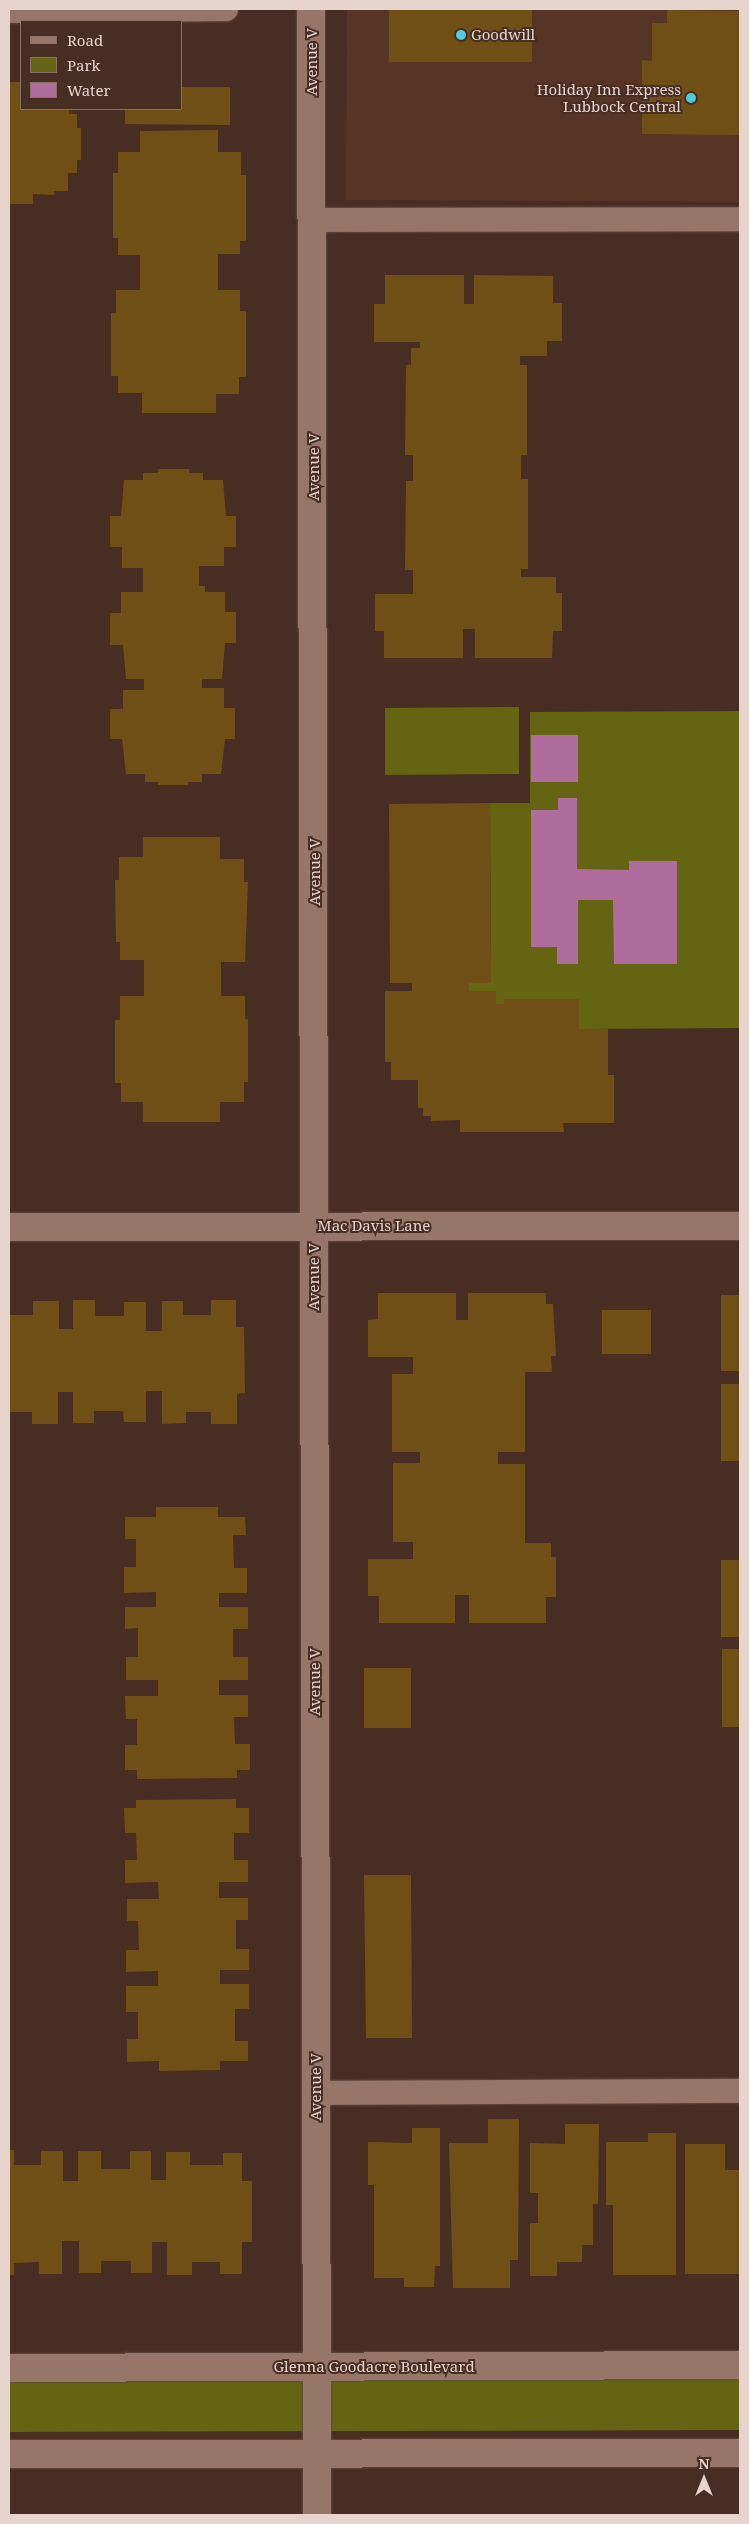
<!DOCTYPE html>
<html>
<head>
<meta charset="utf-8">
<style>
	body { margin:0 }
	#map { position:relative; width:749px; height:2524px; overflow:hidden; background:#482d22; font-family:"Noto Serif",serif }
	div>[style] { position:absolute }
	[style*='--x'] { left:calc(var(--x)*1px); top:calc(var(--y)*1px); width:calc(var(--w)*1px); rotate:calc(var(--a)*1deg) }
	.built>* { inset:0; background:#563426 }
	.green>* { inset:0; background:#646412 }
	.water>* { inset:0; background:#ae6d9d }
	.building>* { inset:0; background:#704f16 }
	.roads { filter:drop-shadow(0 0 1px #614a41) drop-shadow(0 0 1px #614a41) }
	.lane>* { height:24px; margin:-12px; padding:0 12px; transform-origin:12px; border-radius:12px; background:#957669 }
	.street>* { height:28px; margin:-14px; padding:0 14px; transform-origin:14px; border-radius:14px; background:#957669 }
	.secondary>* { height:28px; margin:-14px; padding:0 14px; transform-origin:14px; border-radius:14px; background:#957669 }
	.dots>* { width:14px; height:14px; translate:-50% -50%; box-sizing:border-box; border:2px solid #482d22; border-radius:50% }
	span { translate:-50% -50%; white-space:nowrap; text-align:center; line-height:1.15; -webkit-text-stroke:4px #482d22; paint-order:stroke }
	.poi-label { font-size:15px; color:#e6d4cd }
	.left { translate:0 -50%; text-align:left }
	.right { translate:-100% -50%; text-align:right }
	.street-label { font-size:15px; color:#e6d4cd }
	.frame { position:absolute; inset:0; border:10px solid #e6d4cd; pointer-events:none }
	.legend { position:absolute; left:20px; top:20px; width:162px; height:90px; box-sizing:border-box; background:#482d22; border:1px solid #877066; margin:0; padding:6px 9px; list-style:none; font-size:15px; color:#e6d4cd }
	.legend li { display:flex; align-items:center; gap:10px; height:25px }
	.legend b { width:25px; border:1px solid #877066 }
	.north { position:absolute; left:679px; top:2454px; width:50px; height:50px; -webkit-text-stroke:4px #482d22; paint-order:stroke; rotate:0deg; font-size:14px; font-weight:700; line-height:20px; text-align:center; color:#e6d4cd }
	.north::after { content:''; display:block; margin:auto; width:18px; height:22px; background:#e6d4cd; clip-path:polygon(50% 0,100% 100%,50% 72%,0 100%) }
</style>
</head>
<body>
<div id="map">
	<div class="built">
		<div style="clip-path:polygon(347px 9px,740px 9px,740px 202px,346px 200px)"></div>
	</div>
	<div class="green">
		<div style="clip-path:polygon(519px 707px,519px 774px,385px 775px,385px 708px)"></div>
		<div style="clip-path:polygon(740px 711px,740px 1028px,579px 1029px,579px 999px,505px 999px,504px 1004px,496px 1004px,495px 991px,469px 991px,469px 983px,491px 983px,490px 803px,530px 803px,530px 712px)"></div>
		<div style="clip-path:polygon(740px 2376px,740px 2430px,9px 2432px,9px 2377px)"></div>
	</div>
	<div class="water">
		<div style="clip-path:polygon(531px 735px,578px 735px,578px 782px,531px 782px)"></div>
		<div style="clip-path:polygon(558px 798px,577px 798px,577px 869px,629px 870px,629px 861px,677px 861px,677px 964px,614px 964px,613px 900px,578px 900px,578px 964px,557px 964px,557px 947px,531px 947px,531px 810px,558px 810px)"></div>
	</div>
	<div class="building">
		<div style="clip-path:polygon(389px 9px,532px 9px,532px 62px,389px 62px)"></div>
		<div style="clip-path:polygon(667px 10px,740px 11px,740px 135px,642px 134px,642px 60px,652px 61px,652px 23px,667px 23px)"></div>
		<div style="clip-path:polygon(9px 82px,21px 82px,21px 109px,69px 109px,69px 114px,77px 114px,77px 128px,81px 128px,81px 160px,77px 160px,77px 173px,68px 173px,68px 191px,54px 191px,54px 195px,33px 194px,33px 204px,9px 204px)"></div>
		<div style="clip-path:polygon(181px 87px,230px 87px,230px 125px,125px 124px,125px 109px,181px 109px)"></div>
		<div style="clip-path:polygon(218px 130px,218px 152px,241px 152px,241px 175px,246px 175px,246px 241px,240px 241px,240px 254px,218px 254px,218px 290px,240px 290px,240px 311px,246px 311px,246px 377px,239px 377px,239px 394px,216px 394px,216px 413px,142px 413px,142px 393px,118px 393px,118px 376px,111px 376px,111px 313px,116px 313px,116px 290px,140px 290px,140px 255px,118px 255px,118px 238px,113px 238px,113px 173px,118px 173px,118px 152px,140px 152px,140px 131px)"></div>
		<div style="clip-path:polygon(385px 275px,464px 275px,464px 304px,474px 304px,474px 275px,553px 276px,553px 303px,562px 303px,562px 341px,547px 341px,547px 356px,520px 356px,520px 365px,527px 365px,527px 455px,521px 455px,521px 479px,528px 479px,528px 569px,521px 569px,521px 577px,556px 577px,556px 593px,562px 593px,562px 631px,553px 631px,552px 658px,475px 658px,475px 629px,463px 629px,463px 658px,384px 658px,384px 631px,375px 631px,375px 594px,413px 594px,413px 570px,405px 570px,406px 481px,413px 481px,413px 455px,405px 455px,406px 365px,411px 365px,411px 348px,420px 348px,420px 342px,374px 342px,374px 304px,385px 304px)"></div>
		<div style="clip-path:polygon(158px 469px,189px 469px,189px 473px,203px 473px,203px 480px,223px 480px,226px 516px,236px 516px,236px 547px,224px 547px,224px 566px,199px 566px,199px 586px,205px 586px,205px 592px,225px 592px,225px 612px,236px 612px,236px 643px,225px 643px,222px 679px,202px 679px,202px 688px,224px 688px,224px 708px,235px 708px,235px 739px,225px 739px,221px 774px,202px 774px,202px 782px,188px 782px,188px 785px,158px 785px,158px 782px,145px 782px,145px 774px,126px 774px,122px 739px,110px 739px,110px 709px,123px 709px,123px 690px,144px 690px,144px 679px,126px 679px,123px 645px,110px 645px,110px 613px,121px 613px,121px 592px,143px 592px,143px 568px,122px 568px,122px 547px,110px 547px,110px 516px,121px 516px,124px 480px,143px 480px,143px 473px,158px 473px)"></div>
		<div style="clip-path:polygon(490px 803px,491px 983px,469px 983px,469px 991px,496px 991px,496px 1004px,504px 1004px,504px 999px,579px 999px,579px 1029px,608px 1029px,608px 1075px,614px 1075px,614px 1123px,563px 1123px,564px 1132px,460px 1132px,460px 1120px,431px 1121px,431px 1116px,423px 1116px,423px 1108px,418px 1108px,418px 1080px,391px 1080px,391px 1062px,385px 1062px,385px 991px,412px 991px,412px 983px,390px 983px,389px 804px)"></div>
		<div style="clip-path:polygon(143px 837px,220px 837px,220px 859px,244px 859px,244px 882px,248px 882px,245px 962px,221px 962px,221px 996px,245px 996px,245px 1019px,248px 1019px,248px 1082px,244px 1082px,244px 1102px,220px 1102px,220px 1122px,143px 1122px,143px 1102px,121px 1102px,121px 1083px,115px 1083px,115px 1020px,120px 1020px,120px 996px,144px 996px,144px 960px,120px 960px,120px 942px,116px 942px,115px 880px,119px 880px,119px 857px,143px 857px)"></div>
		<div style="clip-path:polygon(378px 1293px,456px 1293px,456px 1320px,468px 1320px,468px 1293px,546px 1293px,546px 1304px,553px 1304px,556px 1356px,551px 1356px,552px 1372px,525px 1372px,525px 1452px,498px 1452px,498px 1464px,525px 1464px,525px 1543px,551px 1543px,551px 1557px,556px 1557px,556px 1597px,546px 1597px,546px 1623px,469px 1623px,469px 1595px,455px 1595px,455px 1623px,379px 1623px,379px 1596px,368px 1596px,368px 1559px,413px 1559px,413px 1542px,393px 1542px,393px 1463px,420px 1463px,420px 1452px,392px 1452px,392px 1374px,413px 1374px,413px 1357px,368px 1357px,368px 1320px,378px 1319px)"></div>
		<div style="clip-path:polygon(721px 1295px,740px 1295px,740px 1371px,721px 1371px)"></div>
		<div style="clip-path:polygon(73px 1300px,95px 1300px,95px 1316px,124px 1316px,124px 1302px,146px 1302px,146px 1331px,162px 1331px,162px 1301px,183px 1301px,183px 1315px,211px 1315px,211px 1300px,236px 1300px,236px 1327px,244px 1327px,245px 1393px,237px 1394px,237px 1424px,211px 1424px,211px 1412px,186px 1412px,186px 1423px,162px 1424px,162px 1391px,146px 1391px,146px 1422px,124px 1422px,123px 1411px,94px 1411px,94px 1423px,73px 1423px,73px 1392px,58px 1392px,58px 1424px,32px 1424px,32px 1412px,9px 1412px,9px 1315px,33px 1315px,33px 1301px,59px 1301px,59px 1329px,73px 1329px)"></div>
		<div style="clip-path:polygon(602px 1310px,651px 1310px,651px 1354px,602px 1354px)"></div>
		<div style="clip-path:polygon(721px 1384px,740px 1384px,740px 1461px,721px 1461px)"></div>
		<div style="clip-path:polygon(156px 1507px,218px 1507px,218px 1517px,245px 1517px,246px 1535px,233px 1535px,234px 1568px,247px 1568px,247px 1593px,219px 1593px,219px 1607px,248px 1607px,248px 1629px,233px 1629px,233px 1657px,248px 1657px,248px 1680px,219px 1680px,219px 1695px,248px 1695px,248px 1717px,234px 1717px,235px 1744px,250px 1744px,250px 1770px,237px 1770px,237px 1778px,137px 1779px,137px 1770px,125px 1770px,125px 1745px,137px 1745px,137px 1719px,126px 1719px,125px 1696px,158px 1696px,158px 1680px,126px 1680px,126px 1657px,138px 1657px,138px 1628px,125px 1629px,125px 1607px,156px 1607px,156px 1592px,124px 1593px,124px 1567px,136px 1567px,136px 1539px,125px 1539px,125px 1517px,156px 1517px)"></div>
		<div style="clip-path:polygon(721px 1560px,740px 1560px,740px 1637px,721px 1637px)"></div>
		<div style="clip-path:polygon(722px 1649px,740px 1649px,740px 1727px,722px 1727px)"></div>
		<div style="clip-path:polygon(364px 1668px,411px 1668px,411px 1728px,364px 1728px)"></div>
		<div style="clip-path:polygon(236px 1799px,236px 1808px,249px 1808px,249px 1833px,234px 1833px,234px 1860px,248px 1860px,248px 1882px,219px 1882px,219px 1898px,248px 1898px,248px 1920px,236px 1920px,236px 1949px,249px 1949px,249px 1970px,220px 1970px,220px 1984px,249px 1984px,249px 2009px,235px 2009px,235px 2041px,248px 2041px,248px 2061px,220px 2061px,220px 2070px,159px 2071px,159px 2061px,127px 2062px,127px 2039px,138px 2039px,138px 2012px,126px 2012px,126px 1986px,158px 1986px,158px 1971px,126px 1972px,126px 1950px,139px 1950px,138px 1921px,127px 1921px,127px 1899px,159px 1899px,158px 1882px,125px 1883px,125px 1860px,137px 1860px,136px 1833px,125px 1833px,124px 1808px,136px 1808px,136px 1800px)"></div>
		<div style="clip-path:polygon(364px 1875px,411px 1875px,412px 2038px,366px 2038px)"></div>
		<div style="clip-path:polygon(488px 2119px,519px 2119px,518px 2260px,510px 2260px,510px 2288px,453px 2288px,449px 2143px,488px 2143px)"></div>
		<div style="clip-path:polygon(565px 2124px,599px 2124px,598px 2204px,593px 2204px,593px 2245px,582px 2245px,582px 2262px,557px 2262px,557px 2276px,530px 2276px,530px 2223px,538px 2223px,538px 2193px,530px 2193px,530px 2143px,565px 2144px)"></div>
		<div style="clip-path:polygon(412px 2128px,440px 2128px,440px 2266px,435px 2266px,434px 2287px,404px 2287px,404px 2278px,374px 2278px,374px 2185px,368px 2185px,368px 2142px,412px 2143px)"></div>
		<div style="clip-path:polygon(648px 2133px,676px 2133px,676px 2275px,613px 2275px,613px 2205px,606px 2205px,606px 2142px,648px 2142px)"></div>
		<div style="clip-path:polygon(685px 2144px,725px 2144px,725px 2170px,740px 2170px,740px 2274px,685px 2274px)"></div>
		<div style="clip-path:polygon(9px 2150px,14px 2150px,14px 2165px,41px 2165px,41px 2151px,63px 2151px,63px 2181px,78px 2181px,78px 2151px,101px 2151px,101px 2169px,130px 2169px,130px 2151px,151px 2151px,151px 2180px,166px 2180px,166px 2152px,190px 2152px,190px 2165px,223px 2165px,223px 2153px,242px 2153px,242px 2181px,252px 2181px,252px 2242px,242px 2242px,242px 2274px,220px 2274px,220px 2262px,192px 2262px,192px 2275px,167px 2275px,167px 2242px,152px 2242px,152px 2273px,131px 2273px,131px 2261px,101px 2261px,101px 2273px,79px 2273px,79px 2241px,62px 2241px,62px 2274px,39px 2274px,39px 2262px,14px 2263px,14px 2275px,9px 2275px)"></div>
	</div>
	<div class="roads">
		<div class="lane">
			<div style="--x:9;--y:11;--w:217;--a:-0.5"></div>
			<div style="--x:312;--y:220;--w:428;--a:-0.1"></div>
			<div style="--x:316;--y:2093;--w:424;--a:-0.3"></div>
		</div>
		<div class="street">
			<div style="--x:311;--y:9;--w:2506;--a:89.86"></div>
		</div>
		<div class="secondary">
			<div style="--x:9;--y:1227;--w:731;--a:-0.08"></div>
			<div style="--x:9;--y:2368;--w:731;--a:-0.24"></div>
			<div style="--x:9;--y:2454;--w:731;--a:-0.08"></div>
		</div>
	</div>
	<div class="dots">
		<div style="left:461px;top:35px;background:#53cadc"></div>
		<div style="left:691px;top:98px;background:#53cadc"></div>
	</div>
	<div class="poi-label">
		<span class="left" style="left:471px;top:35px">Goodwill</span>
		<span class="right" style="left:681px;top:98px">Holiday Inn Express<br>Lubbock Central</span>
	</div>
	<div class="street-label">
		<span style="left:312px;top:62px;rotate:-90deg">Avenue V</span>
		<span style="left:314px;top:467px;rotate:-90deg">Avenue V</span>
		<span style="left:315px;top:872px;rotate:-90deg">Avenue V</span>
		<span style="left:374px;top:1226px">Mac Davis Lane</span>
		<span style="left:314px;top:1277px;rotate:-90deg">Avenue V</span>
		<span style="left:315px;top:1682px;rotate:-90deg">Avenue V</span>
		<span style="left:316px;top:2087px;rotate:-90deg">Avenue V</span>
		<span style="left:374px;top:2367px">Glenna Goodacre Boulevard</span>
	</div>
	<div class="frame"></div>
	<ul class="legend">
	<li><b style="height:6px;background:#957669"></b>Road</li>
	<li><b style="height:14px;background:#646412"></b>Park</li>
	<li><b style="height:14px;background:#ae6d9d"></b>Water</li>
	</ul>
	<div class="north">N</div>
</div>
</body>
</html>
